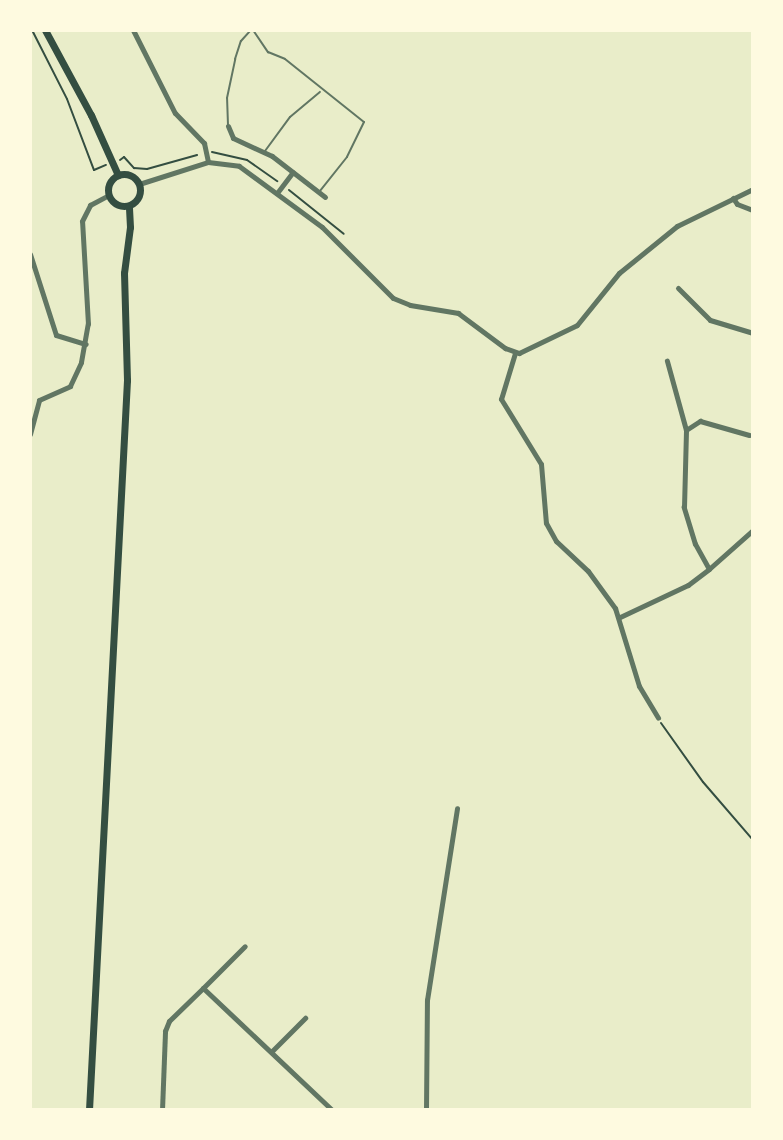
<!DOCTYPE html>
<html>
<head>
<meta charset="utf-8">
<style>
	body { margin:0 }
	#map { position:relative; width:783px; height:1140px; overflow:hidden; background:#e9edc9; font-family:Inter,sans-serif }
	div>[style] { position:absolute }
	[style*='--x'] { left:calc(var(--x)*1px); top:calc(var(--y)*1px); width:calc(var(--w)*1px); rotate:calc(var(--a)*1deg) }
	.path>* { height:2px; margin:-1px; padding:0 1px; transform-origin:1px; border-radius:1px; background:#344e41 }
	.service>* { height:2px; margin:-1px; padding:0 1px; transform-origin:1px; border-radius:1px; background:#617663 }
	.minor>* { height:5px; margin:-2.5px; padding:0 2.5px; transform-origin:2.5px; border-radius:2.5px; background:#617663 }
	.primary>* { height:7px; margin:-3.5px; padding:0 3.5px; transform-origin:3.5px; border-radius:3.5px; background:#344e41 }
	.primary>.ring { margin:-3.5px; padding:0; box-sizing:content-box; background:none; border:7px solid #344e41; border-radius:50% }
	span { translate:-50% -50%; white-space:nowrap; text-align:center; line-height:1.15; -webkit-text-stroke:8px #fefae0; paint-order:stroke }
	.frame { position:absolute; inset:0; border:32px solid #fefae0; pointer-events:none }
</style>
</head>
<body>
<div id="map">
	<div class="path">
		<div style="--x:32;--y:30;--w:77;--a:63.1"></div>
		<div style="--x:67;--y:99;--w:76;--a:69.2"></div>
		<div style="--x:94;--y:170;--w:13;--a:-23"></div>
		<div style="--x:212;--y:152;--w:36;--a:13"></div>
		<div style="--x:247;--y:160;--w:37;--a:35"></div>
		<div style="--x:120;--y:160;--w:5;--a:-37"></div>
		<div style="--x:124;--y:157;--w:15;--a:48"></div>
		<div style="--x:134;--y:168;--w:13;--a:4"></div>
		<div style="--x:147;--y:169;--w:52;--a:-15.6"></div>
		<div style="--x:289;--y:190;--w:70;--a:38.7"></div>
		<div style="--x:661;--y:723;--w:72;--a:54.6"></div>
		<div style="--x:703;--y:782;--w:77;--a:49.2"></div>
	</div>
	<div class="service">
		<div style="--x:253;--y:30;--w:27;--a:56"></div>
		<div style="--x:268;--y:52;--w:18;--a:22"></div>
		<div style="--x:285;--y:59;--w:101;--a:38.6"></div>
		<div style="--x:364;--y:122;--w:39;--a:116"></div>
		<div style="--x:347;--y:157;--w:43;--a:128.5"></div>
		<div style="--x:228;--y:125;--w:27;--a:-92"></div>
		<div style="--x:227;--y:98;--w:40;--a:-78"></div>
		<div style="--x:235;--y:59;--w:19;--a:-72"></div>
		<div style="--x:241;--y:41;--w:15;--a:-48"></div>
		<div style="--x:265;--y:151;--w:42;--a:-53.7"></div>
		<div style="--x:290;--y:117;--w:39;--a:-40"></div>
	</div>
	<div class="minor">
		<div style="--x:133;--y:30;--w:93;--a:63.2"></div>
		<div style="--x:175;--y:113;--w:42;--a:46"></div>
		<div style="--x:204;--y:143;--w:19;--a:78"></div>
		<div style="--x:228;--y:126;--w:13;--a:67"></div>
		<div style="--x:233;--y:138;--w:43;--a:24.8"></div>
		<div style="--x:272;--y:156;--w:67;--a:37.7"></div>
		<div style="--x:139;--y:184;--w:72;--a:-17.7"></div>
		<div style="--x:208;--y:162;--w:31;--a:7"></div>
		<div style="--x:239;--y:166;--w:103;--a:36.3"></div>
		<div style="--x:322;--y:227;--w:100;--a:45"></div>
		<div style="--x:393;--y:298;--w:18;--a:22"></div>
		<div style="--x:410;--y:305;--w:49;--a:9.5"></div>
		<div style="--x:458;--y:313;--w:59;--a:36.7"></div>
		<div style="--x:505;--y:348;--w:15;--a:20"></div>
		<div style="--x:519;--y:353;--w:64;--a:-25.8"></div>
		<div style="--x:577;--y:325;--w:67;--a:-51.1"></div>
		<div style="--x:619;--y:273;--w:75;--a:-39"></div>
		<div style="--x:677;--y:226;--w:85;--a:-26"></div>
		<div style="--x:277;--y:193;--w:26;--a:-53"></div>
		<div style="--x:733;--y:198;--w:7;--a:56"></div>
		<div style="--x:737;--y:204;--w:17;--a:21"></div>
		<div style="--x:30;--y:254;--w:85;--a:72.2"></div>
		<div style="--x:56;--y:335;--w:31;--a:17"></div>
		<div style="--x:678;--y:288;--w:45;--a:45"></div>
		<div style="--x:710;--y:320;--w:45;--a:16.8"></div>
		<div style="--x:515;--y:353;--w:48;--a:106.9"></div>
		<div style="--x:501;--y:399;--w:76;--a:58.4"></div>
		<div style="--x:541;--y:464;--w:59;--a:85.2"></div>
		<div style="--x:546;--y:523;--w:21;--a:61"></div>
		<div style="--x:556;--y:541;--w:44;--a:43.2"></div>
		<div style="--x:588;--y:571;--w:46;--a:53.9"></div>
		<div style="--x:615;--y:608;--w:82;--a:72.9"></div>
		<div style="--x:639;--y:686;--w:37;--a:59"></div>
		<div style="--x:686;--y:430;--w:17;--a:-33"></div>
		<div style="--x:700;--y:421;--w:51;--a:15.9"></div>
		<div style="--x:30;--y:434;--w:35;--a:-75"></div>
		<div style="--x:39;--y:400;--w:34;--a:-24"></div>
		<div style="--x:70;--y:386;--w:26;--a:-65"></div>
		<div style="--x:81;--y:362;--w:39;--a:-80"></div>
		<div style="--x:88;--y:324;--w:103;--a:-93.3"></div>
		<div style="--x:82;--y:221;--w:18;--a:-63"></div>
		<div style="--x:90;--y:205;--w:21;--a:-28"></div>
		<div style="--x:709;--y:569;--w:59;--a:-41.6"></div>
		<div style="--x:620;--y:617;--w:75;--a:-25.2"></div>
		<div style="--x:688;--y:585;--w:26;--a:-37"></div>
		<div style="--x:709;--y:569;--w:29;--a:-119"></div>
		<div style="--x:695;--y:544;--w:39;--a:-107"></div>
		<div style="--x:684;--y:507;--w:77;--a:-88.5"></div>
		<div style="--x:686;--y:430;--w:72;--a:-105.4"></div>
		<div style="--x:203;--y:988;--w:59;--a:-45"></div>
		<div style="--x:272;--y:1051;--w:47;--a:-45"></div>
		<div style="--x:162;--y:1110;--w:79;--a:-87.8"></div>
		<div style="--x:165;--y:1031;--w:11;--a:-68"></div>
		<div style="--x:169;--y:1021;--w:47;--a:-44.1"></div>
		<div style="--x:203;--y:988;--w:178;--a:43.4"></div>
		<div style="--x:426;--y:1110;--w:110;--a:-89.5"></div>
		<div style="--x:427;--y:1000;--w:194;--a:-81.1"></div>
	</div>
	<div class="primary">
		<div style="--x:45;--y:30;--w:97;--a:61.6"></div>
		<div style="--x:91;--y:115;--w:66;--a:65.8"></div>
		<div class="ring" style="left:108px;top:174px;width:25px;height:25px"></div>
		<div style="--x:89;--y:1110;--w:731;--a:-87.02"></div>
		<div style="--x:127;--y:380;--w:107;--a:-91.6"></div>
		<div style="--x:124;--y:273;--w:46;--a:-82.6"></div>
		<div style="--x:130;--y:227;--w:21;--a:-93"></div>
	</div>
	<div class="frame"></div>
</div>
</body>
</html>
